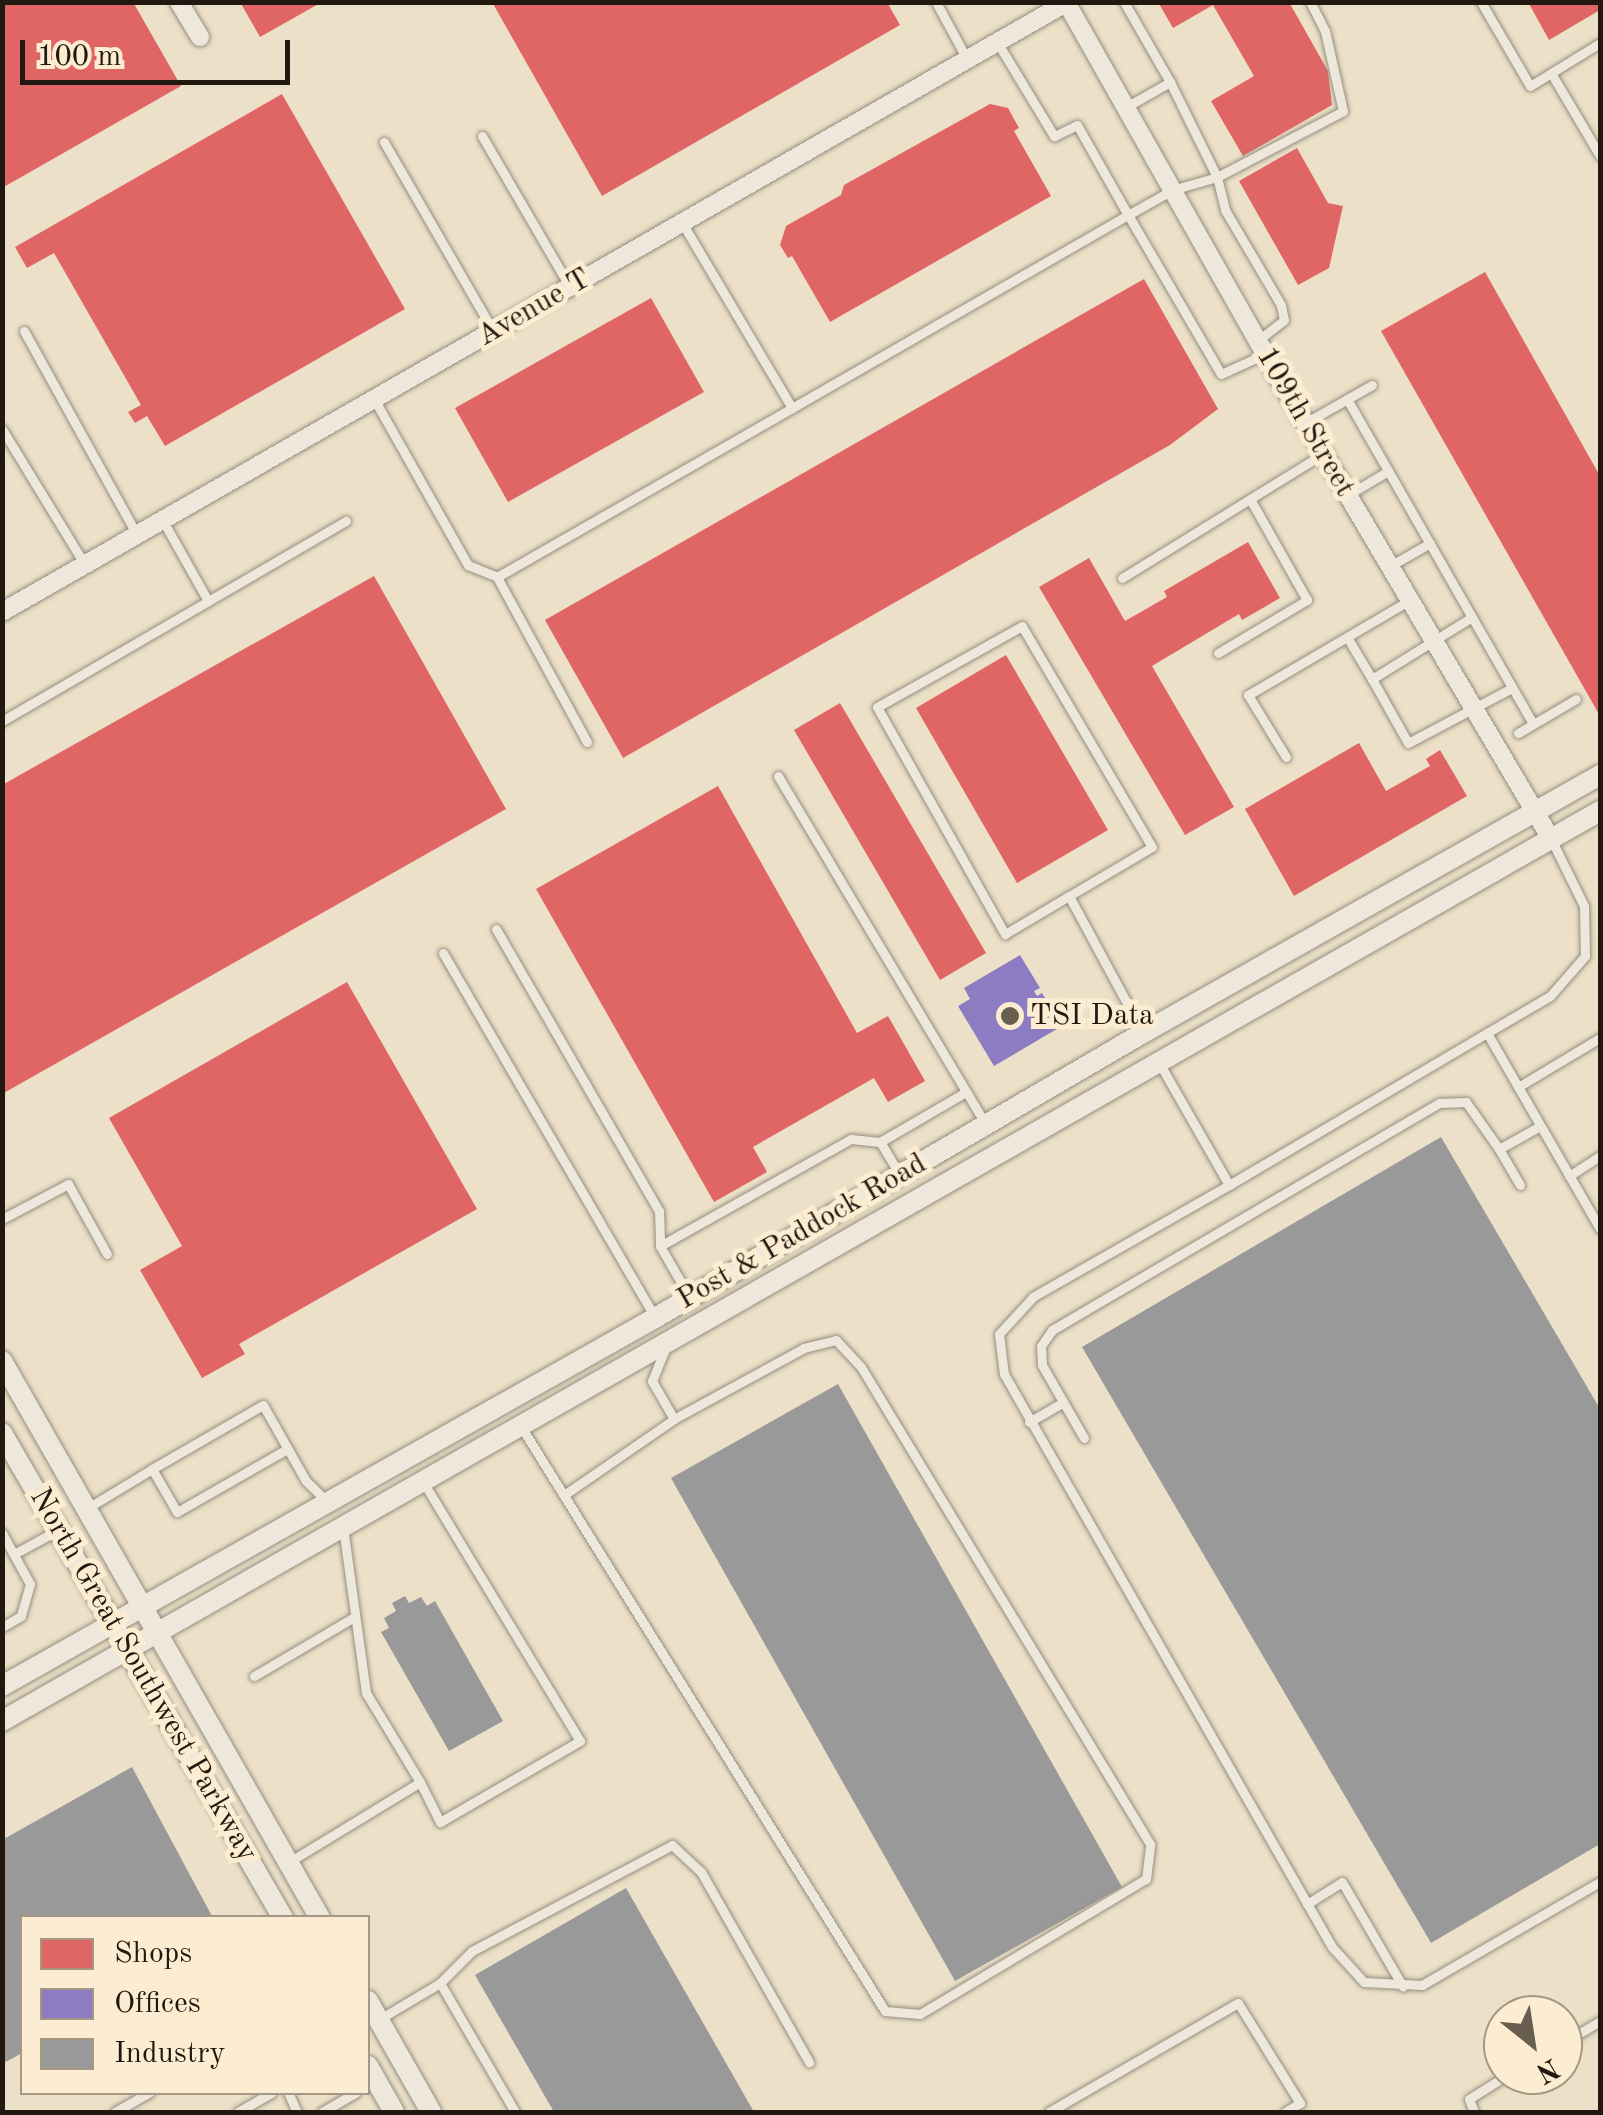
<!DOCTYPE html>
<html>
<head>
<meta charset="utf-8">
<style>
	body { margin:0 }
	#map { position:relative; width:1603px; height:2115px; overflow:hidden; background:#ece0c8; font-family:"Old Standard TT",serif }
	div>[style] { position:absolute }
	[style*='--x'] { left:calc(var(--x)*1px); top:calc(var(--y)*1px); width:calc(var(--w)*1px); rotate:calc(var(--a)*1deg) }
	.shops>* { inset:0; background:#e06666 }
	.offices>* { inset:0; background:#8e7cc3 }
	.industry>* { inset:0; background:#999 }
	.roads { filter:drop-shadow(0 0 2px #958e7f) drop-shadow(0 0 2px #958e7f) }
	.service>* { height:9px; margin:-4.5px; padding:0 4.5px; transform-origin:4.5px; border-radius:4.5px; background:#eee8dc }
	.minor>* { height:18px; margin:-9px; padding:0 9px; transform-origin:9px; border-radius:9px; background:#eee8dc }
	.tertiary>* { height:20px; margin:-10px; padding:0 10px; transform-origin:10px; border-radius:10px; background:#eee8dc }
	.dots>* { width:28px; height:28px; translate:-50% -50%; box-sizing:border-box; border:5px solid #fcedd2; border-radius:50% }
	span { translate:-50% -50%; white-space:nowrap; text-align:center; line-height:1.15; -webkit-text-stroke:10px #fcedd2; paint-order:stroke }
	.street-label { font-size:30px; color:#21180f }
	.poi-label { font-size:30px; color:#21180f }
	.left { translate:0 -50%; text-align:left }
	.frame { position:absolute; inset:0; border:5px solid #21180f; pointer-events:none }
	.legend { position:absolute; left:20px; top:1915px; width:350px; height:180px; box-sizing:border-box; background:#fcedd2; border:2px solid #a49884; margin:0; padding:12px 18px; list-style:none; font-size:30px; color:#21180f }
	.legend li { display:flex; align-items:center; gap:20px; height:50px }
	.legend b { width:50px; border:2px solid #a49884 }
	.north { position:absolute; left:1483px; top:1995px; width:100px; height:100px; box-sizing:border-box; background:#fcedd2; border:2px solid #a49884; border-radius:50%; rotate:150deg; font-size:28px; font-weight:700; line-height:40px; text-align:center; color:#21180f }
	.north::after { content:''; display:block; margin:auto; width:35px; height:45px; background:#685e50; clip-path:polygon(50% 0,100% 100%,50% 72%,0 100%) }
	.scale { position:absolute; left:20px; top:40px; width:270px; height:45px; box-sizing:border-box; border:5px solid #21180f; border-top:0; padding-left:12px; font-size:30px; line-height:35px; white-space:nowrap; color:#21180f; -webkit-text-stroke:8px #fcedd2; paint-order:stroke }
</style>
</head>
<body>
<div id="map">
	<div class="shops">
		<div style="clip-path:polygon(2px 2px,133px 2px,181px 86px,2px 188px)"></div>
		<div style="clip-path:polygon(240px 2px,322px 2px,260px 37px)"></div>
		<div style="clip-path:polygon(492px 2px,887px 2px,900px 25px,602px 196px)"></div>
		<div style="clip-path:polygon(1158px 2px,1289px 2px,1328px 71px,1332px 105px,1243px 156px,1211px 101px,1254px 76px,1213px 5px,1173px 28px)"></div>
		<div style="clip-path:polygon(1528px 2px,1600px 2px,1600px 10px,1549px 40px)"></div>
		<div style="clip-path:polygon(282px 94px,405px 309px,165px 446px,147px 416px,135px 423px,128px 412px,141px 405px,54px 253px,27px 268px,15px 247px)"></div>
		<div style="clip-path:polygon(990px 104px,1008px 108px,1019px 128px,1014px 131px,1051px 196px,830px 322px,792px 256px,788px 258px,780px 245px,786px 226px,841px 195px,844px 185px)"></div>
		<div style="clip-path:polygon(1297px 148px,1328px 203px,1343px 206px,1329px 268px,1298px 285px,1239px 181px)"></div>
		<div style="clip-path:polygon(1485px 272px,1600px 476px,1600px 716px,1381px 331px)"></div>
		<div style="clip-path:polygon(1144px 279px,1218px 409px,1170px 445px,623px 758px,545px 620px)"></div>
		<div style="clip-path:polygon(651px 298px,704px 392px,508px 502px,455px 408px)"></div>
		<div style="clip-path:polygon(1248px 542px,1280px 598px,1242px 620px,1239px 614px,1152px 666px,1234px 807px,1185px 835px,1039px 587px,1089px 558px,1125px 621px,1167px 597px,1164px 591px)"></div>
		<div style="clip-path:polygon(374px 576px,506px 809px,2px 1094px,2px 785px)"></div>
		<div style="clip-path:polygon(1006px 655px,1108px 830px,1017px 883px,916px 708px)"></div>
		<div style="clip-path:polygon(840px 703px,986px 953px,940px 980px,794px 730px)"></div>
		<div style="clip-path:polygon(1359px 743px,1386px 791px,1430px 766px,1426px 759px,1440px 750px,1467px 796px,1294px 896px,1245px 809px)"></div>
		<div style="clip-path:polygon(718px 786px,857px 1033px,888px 1016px,925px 1081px,888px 1102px,874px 1078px,753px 1147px,767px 1172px,714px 1202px,536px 889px)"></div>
		<div style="clip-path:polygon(347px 982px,477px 1209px,239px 1344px,245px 1354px,202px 1378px,140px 1270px,182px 1246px,109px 1118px)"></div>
	</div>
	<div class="offices">
		<div style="clip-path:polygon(1020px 955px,1040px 988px,1034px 991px,1037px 996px,1042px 993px,1062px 1026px,994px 1066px,958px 1006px,970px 999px,964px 988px)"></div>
	</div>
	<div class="industry">
		<div style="clip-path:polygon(1441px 1137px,1600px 1409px,1600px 1844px,1431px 1943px,1082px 1347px)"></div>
		<div style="clip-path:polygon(838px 1384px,1122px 1887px,955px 1981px,671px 1478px)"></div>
		<div style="clip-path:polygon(405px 1596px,409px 1603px,421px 1597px,427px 1606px,435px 1601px,503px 1721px,449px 1751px,381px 1632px,389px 1628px,384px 1618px,396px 1611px,392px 1603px)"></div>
		<div style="clip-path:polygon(132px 1767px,213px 1918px,22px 1918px,22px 2053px,2px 2064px,2px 1840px)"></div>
		<div style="clip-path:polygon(626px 1888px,754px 2112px,554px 2112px,475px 1975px)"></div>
	</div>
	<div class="roads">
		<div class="service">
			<div style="--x:936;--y:2;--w:65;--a:61.5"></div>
			<div style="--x:1124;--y:2;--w:92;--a:60.1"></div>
			<div style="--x:1481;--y:2;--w:97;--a:59.7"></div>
			<div style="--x:1530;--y:86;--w:82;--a:-31.6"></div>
			<div style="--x:1551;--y:73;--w:96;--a:59.4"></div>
			<div style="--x:1126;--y:107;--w:51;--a:-29.6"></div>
			<div style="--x:1170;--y:82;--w:106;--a:63.7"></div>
			<div style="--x:1217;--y:177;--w:34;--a:76"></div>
			<div style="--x:1225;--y:210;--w:110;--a:59.5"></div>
			<div style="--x:1281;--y:305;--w:15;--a:79"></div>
			<div style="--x:1284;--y:320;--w:34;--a:142"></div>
			<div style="--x:482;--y:136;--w:175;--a:59.8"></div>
			<div style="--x:384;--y:142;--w:218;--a:60"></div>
			<div style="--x:24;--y:331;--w:233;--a:61"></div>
			<div style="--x:1265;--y:354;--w:48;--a:155.6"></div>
			<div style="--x:1221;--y:374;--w:184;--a:-120.3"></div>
			<div style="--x:1128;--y:215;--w:51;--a:-29.6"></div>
			<div style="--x:1172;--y:190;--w:47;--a:-16.1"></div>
			<div style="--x:1217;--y:177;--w:142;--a:-27.6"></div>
			<div style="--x:1343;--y:111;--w:82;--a:-102.7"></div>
			<div style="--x:1325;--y:31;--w:33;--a:-117"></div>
			<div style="--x:374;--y:399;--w:191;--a:60.5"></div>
			<div style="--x:468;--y:565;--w:31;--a:22"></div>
			<div style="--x:497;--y:577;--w:340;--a:-29.8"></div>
			<div style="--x:792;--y:408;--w:215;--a:-120.7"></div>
			<div style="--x:1347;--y:399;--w:374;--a:60.2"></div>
			<div style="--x:792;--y:408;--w:387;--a:-29.9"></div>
			<div style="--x:1128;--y:215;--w:103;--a:-119.5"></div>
			<div style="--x:1077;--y:125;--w:25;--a:154"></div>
			<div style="--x:1054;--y:136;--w:110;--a:-121.2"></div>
			<div style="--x:1305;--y:423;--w:77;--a:-29.6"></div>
			<div style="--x:2;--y:429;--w:159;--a:58.6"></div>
			<div style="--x:1348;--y:495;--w:47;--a:-31"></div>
			<div style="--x:163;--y:521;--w:92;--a:60.6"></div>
			<div style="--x:1390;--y:566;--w:46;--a:-29.9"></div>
			<div style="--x:497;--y:577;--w:188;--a:61.4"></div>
			<div style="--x:1122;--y:578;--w:236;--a:-31.7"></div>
			<div style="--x:1472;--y:617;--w:118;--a:148.2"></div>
			<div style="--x:1372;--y:679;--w:73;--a:60.6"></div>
			<div style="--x:1408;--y:743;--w:118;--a:-27.9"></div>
			<div style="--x:1347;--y:637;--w:49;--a:59.2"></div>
			<div style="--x:1218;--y:653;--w:104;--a:-30.8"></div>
			<div style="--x:1307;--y:600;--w:116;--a:-119.4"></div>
			<div style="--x:2;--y:721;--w:398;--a:-30.2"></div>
			<div style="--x:1518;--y:733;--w:67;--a:-30.4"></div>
			<div style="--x:1286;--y:757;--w:73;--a:-121.5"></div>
			<div style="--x:1248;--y:695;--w:188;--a:-30.4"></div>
			<div style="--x:778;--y:776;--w:406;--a:59.2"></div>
			<div style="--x:1552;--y:841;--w:72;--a:63.8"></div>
			<div style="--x:1584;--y:906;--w:50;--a:88.9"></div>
			<div style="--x:1585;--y:956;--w:53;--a:131.2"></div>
			<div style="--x:1550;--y:996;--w:73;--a:149.6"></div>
			<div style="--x:1487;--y:1033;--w:226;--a:60"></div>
			<div style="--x:1069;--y:896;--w:96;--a:-30.6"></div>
			<div style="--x:1152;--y:847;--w:256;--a:-120.5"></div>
			<div style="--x:1022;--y:626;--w:166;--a:150.8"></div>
			<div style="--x:877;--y:707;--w:261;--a:60.6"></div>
			<div style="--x:1005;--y:934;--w:74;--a:-30.7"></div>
			<div style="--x:1069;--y:896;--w:156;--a:61.6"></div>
			<div style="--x:496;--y:929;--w:326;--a:60"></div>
			<div style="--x:659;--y:1211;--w:35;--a:88"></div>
			<div style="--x:443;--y:953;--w:420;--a:59.8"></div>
			<div style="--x:1158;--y:1061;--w:143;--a:60.2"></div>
			<div style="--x:1229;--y:1185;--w:299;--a:-30.5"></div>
			<div style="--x:1518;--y:1087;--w:96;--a:-30.9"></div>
			<div style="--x:900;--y:1175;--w:39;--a:-121"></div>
			<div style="--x:880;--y:1142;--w:99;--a:-30.2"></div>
			<div style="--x:1569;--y:1176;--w:37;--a:-33"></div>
			<div style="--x:1229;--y:1185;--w:226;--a:150.3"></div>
			<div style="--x:1033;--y:1297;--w:50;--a:132.6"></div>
			<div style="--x:999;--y:1334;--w:40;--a:82.9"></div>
			<div style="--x:1004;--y:1374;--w:660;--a:60.21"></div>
			<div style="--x:1332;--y:1947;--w:47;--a:47.6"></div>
			<div style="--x:1364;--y:1982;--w:58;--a:3"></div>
			<div style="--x:1422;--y:1985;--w:206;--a:-30.1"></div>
			<div style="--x:1520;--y:1185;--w:42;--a:-120.3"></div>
			<div style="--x:1499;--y:1149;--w:47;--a:-29.3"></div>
			<div style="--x:2;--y:1219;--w:75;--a:-27.9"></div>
			<div style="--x:68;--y:1184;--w:80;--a:60.9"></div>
			<div style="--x:690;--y:1298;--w:60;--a:-120"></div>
			<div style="--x:660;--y:1246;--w:219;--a:-29.3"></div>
			<div style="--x:851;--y:1139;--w:29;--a:6"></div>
			<div style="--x:1029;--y:1422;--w:39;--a:-30"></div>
			<div style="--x:520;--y:1425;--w:690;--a:58.08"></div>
			<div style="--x:885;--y:2011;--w:35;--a:5"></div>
			<div style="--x:920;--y:2014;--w:263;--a:-30.9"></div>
			<div style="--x:1146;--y:1879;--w:35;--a:-83"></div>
			<div style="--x:1150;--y:1844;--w:558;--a:-121.21"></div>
			<div style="--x:861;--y:1367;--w:37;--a:-133"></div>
			<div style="--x:836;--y:1340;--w:33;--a:166"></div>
			<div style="--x:804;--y:1348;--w:148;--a:151.4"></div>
			<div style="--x:674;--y:1419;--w:44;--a:-120.1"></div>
			<div style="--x:652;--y:1381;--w:35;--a:-68"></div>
			<div style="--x:1084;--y:1438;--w:84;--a:-119.9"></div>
			<div style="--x:1042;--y:1365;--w:19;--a:-93"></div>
			<div style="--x:1041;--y:1346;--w:19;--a:-55"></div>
			<div style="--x:1052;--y:1330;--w:449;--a:-30.4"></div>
			<div style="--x:1439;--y:1103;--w:27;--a:-2"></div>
			<div style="--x:1466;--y:1102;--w:57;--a:54.9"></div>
			<div style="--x:287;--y:1449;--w:127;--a:150.2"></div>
			<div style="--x:177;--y:1512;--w:50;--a:-120.2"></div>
			<div style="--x:152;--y:1469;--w:128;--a:-30"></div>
			<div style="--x:263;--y:1405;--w:87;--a:60.5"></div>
			<div style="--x:306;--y:1481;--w:29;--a:44"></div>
			<div style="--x:564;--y:1495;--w:134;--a:-34.6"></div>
			<div style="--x:86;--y:1509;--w:77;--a:-31.2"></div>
			<div style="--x:2;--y:1533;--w:58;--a:61.2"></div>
			<div style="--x:30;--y:1584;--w:33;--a:106"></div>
			<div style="--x:21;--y:1616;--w:22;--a:150"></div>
			<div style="--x:14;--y:1554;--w:48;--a:-28.7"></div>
			<div style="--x:254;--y:1676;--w:116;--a:-30.5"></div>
			<div style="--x:420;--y:1782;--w:45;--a:63.4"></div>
			<div style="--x:440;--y:1822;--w:162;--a:-30.1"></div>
			<div style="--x:580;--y:1741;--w:301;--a:-121.2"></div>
			<div style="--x:289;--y:1862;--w:153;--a:-31.4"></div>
			<div style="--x:420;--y:1782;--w:104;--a:-121.2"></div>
			<div style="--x:366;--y:1693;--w:168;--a:-97.9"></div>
			<div style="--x:1307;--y:1904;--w:41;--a:-32.2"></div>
			<div style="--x:1342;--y:1882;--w:121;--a:59.8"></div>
			<div style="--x:440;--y:1983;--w:45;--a:-45"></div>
			<div style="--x:472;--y:1951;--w:226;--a:-27.9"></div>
			<div style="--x:672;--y:1845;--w:40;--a:43"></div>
			<div style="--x:701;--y:1872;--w:219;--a:60.4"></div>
			<div style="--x:378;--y:2020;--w:72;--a:-30.8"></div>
			<div style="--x:440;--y:1983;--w:149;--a:59.8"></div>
			<div style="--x:1563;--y:2043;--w:43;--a:-30.7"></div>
			<div style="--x:288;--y:2092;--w:22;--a:66"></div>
			<div style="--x:115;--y:2112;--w:40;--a:-29.7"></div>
			<div style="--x:238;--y:2112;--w:39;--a:-30"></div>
			<div style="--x:322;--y:2112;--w:39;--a:-30"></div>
			<div style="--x:1049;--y:2112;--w:218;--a:-30"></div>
			<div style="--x:1238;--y:2003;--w:118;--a:58.2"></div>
			<div style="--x:1300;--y:2103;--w:17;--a:149"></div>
			<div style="--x:1474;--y:2112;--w:14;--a:-111"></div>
			<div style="--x:1469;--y:2099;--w:45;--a:-32.3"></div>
		</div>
		<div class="minor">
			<div style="--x:179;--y:2;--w:41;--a:59"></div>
			<div style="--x:1066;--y:2;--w:442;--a:60.5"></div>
			<div style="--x:1284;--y:387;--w:525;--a:59.43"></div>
			<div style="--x:2;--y:612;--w:1226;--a:-29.79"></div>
		</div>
		<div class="tertiary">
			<div style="--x:2;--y:1361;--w:641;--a:60.28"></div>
			<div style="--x:2;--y:1433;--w:561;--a:59.91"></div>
			<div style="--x:2;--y:1686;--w:750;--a:-29.4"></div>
			<div style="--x:655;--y:1318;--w:565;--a:-30.29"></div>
			<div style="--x:1143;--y:1033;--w:525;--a:-29.45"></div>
			<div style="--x:2;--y:1721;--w:1839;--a:-29.66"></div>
			<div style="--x:368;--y:2001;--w:128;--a:60.4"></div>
			<div style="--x:368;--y:2066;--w:53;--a:60.5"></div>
		</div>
	</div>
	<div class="dots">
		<div style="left:1010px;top:1016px;background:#685e50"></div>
	</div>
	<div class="street-label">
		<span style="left:534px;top:308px;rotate:-30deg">Avenue T</span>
		<span style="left:1305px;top:422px;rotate:60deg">109th Street</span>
		<span style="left:802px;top:1232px;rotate:-30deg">Post &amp; Paddock Road</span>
		<span style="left:143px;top:1675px;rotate:60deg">North Great Southwest Parkway</span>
	</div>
	<div class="poi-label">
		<span class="left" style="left:1030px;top:1016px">TSI Data</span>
	</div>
	<div class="frame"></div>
	<ul class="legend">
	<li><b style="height:28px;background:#e06666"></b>Shops</li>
	<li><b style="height:28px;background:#8e7cc3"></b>Offices</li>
	<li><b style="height:28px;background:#999"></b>Industry</li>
	</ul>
	<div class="north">N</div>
	<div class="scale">100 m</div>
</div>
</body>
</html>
